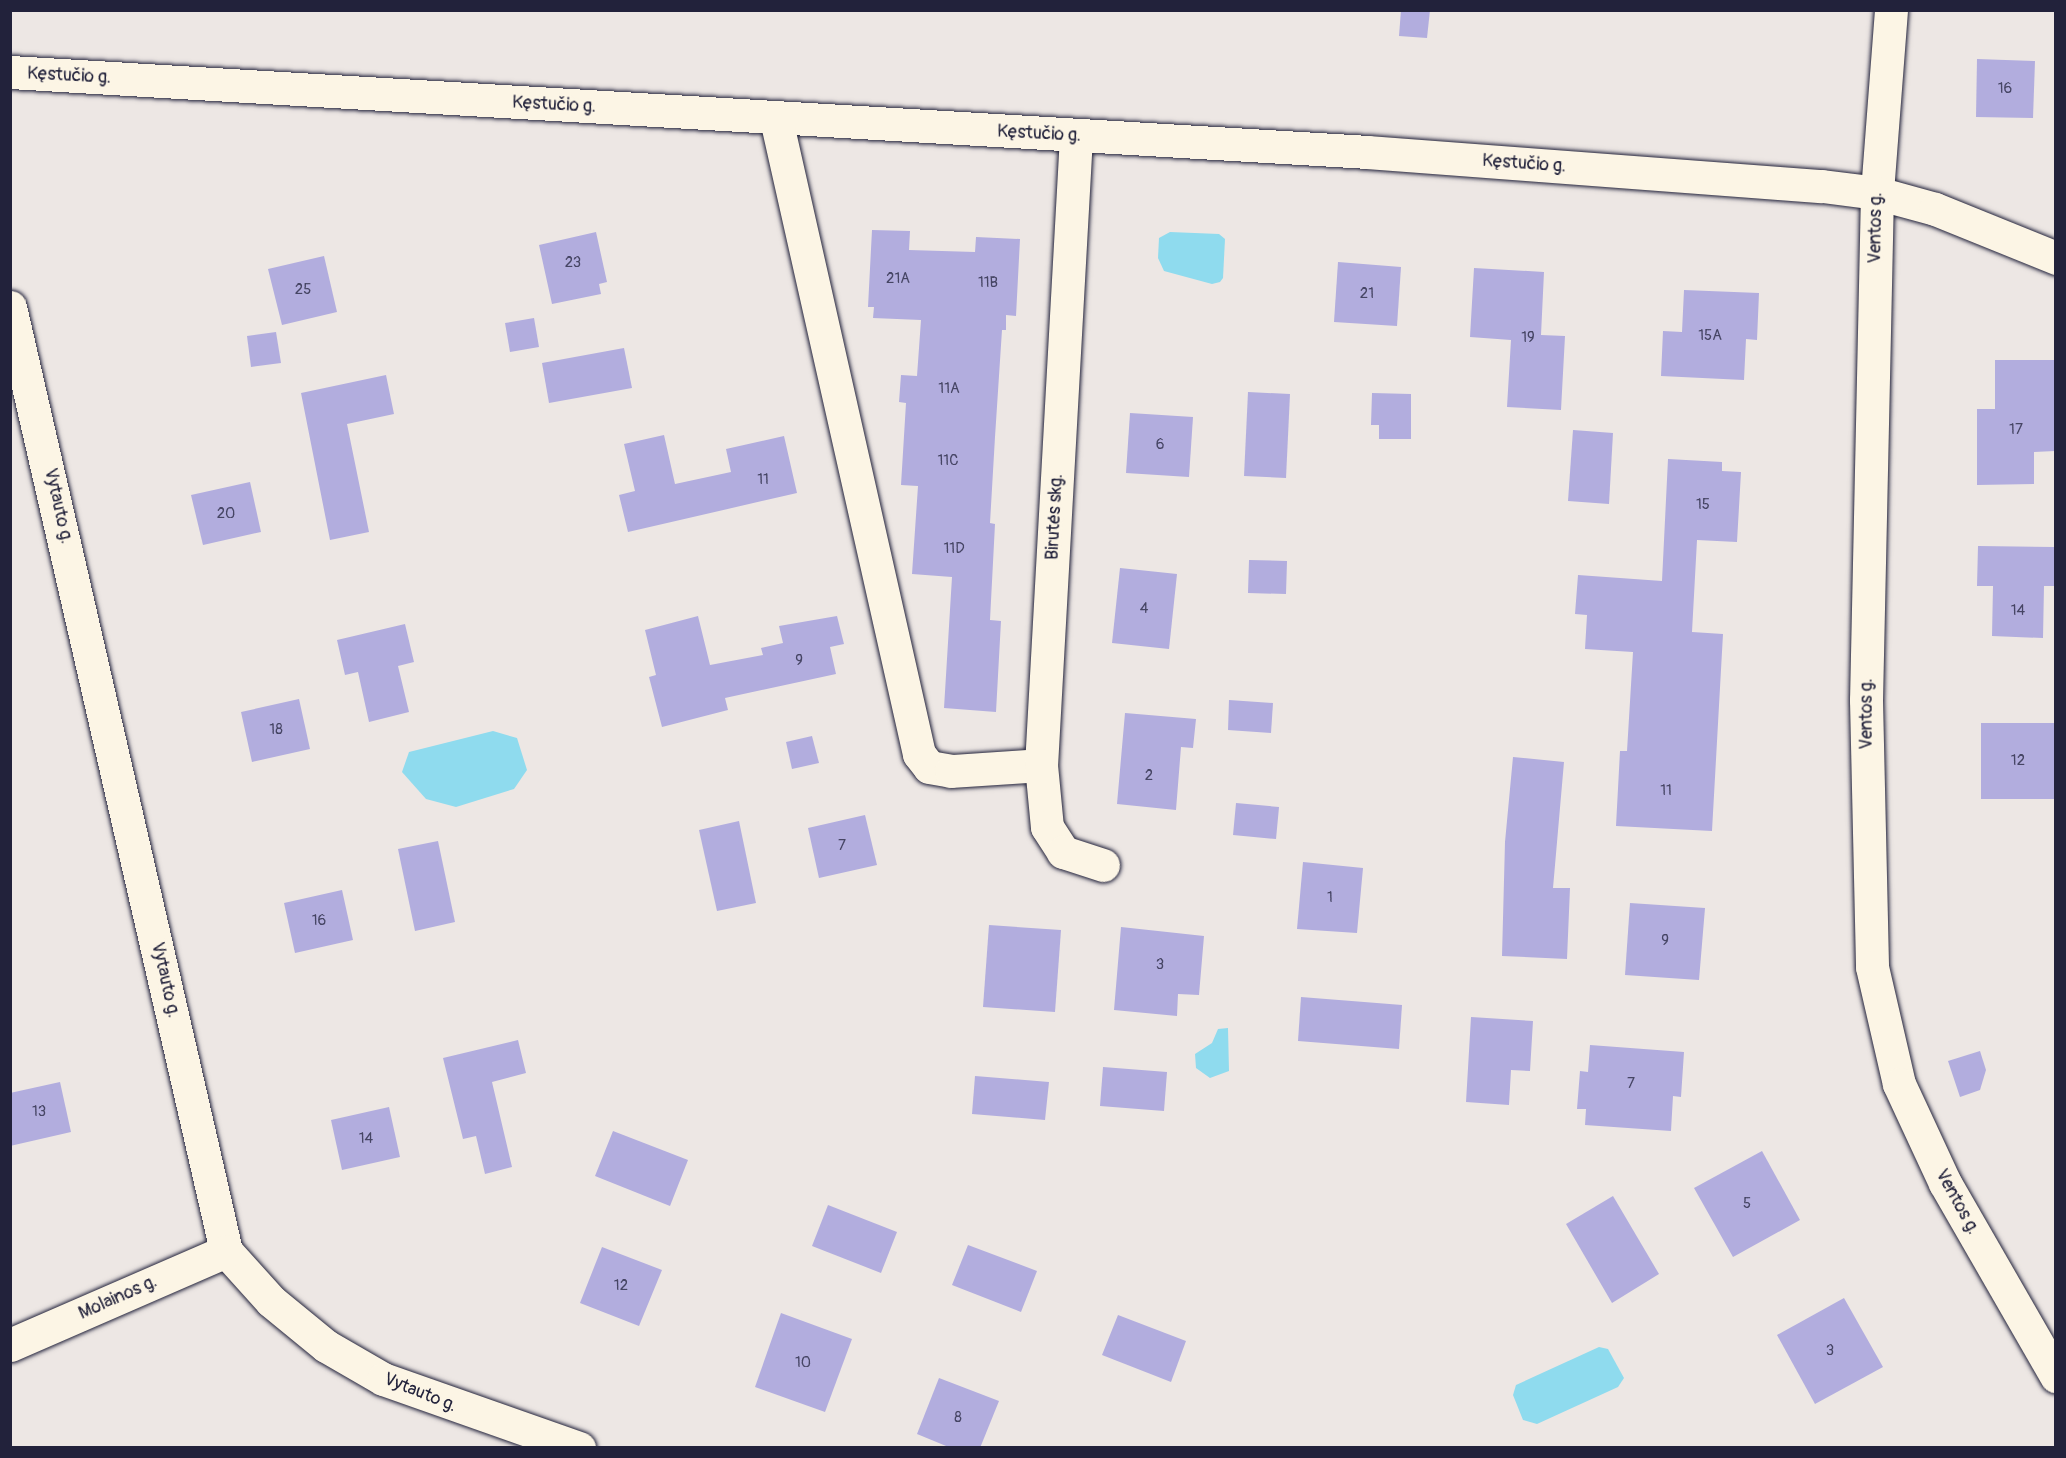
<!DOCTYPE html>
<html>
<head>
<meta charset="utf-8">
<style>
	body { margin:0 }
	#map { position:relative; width:2066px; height:1458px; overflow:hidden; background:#ede7e4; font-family:Pangolin,sans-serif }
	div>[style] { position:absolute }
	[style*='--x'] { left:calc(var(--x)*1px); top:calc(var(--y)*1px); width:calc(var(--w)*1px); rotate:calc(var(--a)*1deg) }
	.water>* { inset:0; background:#8fdbee }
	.building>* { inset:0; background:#b2adde }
	.roads { filter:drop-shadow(0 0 2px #22223b) drop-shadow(0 0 2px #22223b) }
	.minor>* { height:33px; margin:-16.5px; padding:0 16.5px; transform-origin:16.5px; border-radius:16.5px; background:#fcf5e5 }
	span { translate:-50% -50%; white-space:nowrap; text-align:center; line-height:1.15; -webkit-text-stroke:5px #fcf5e5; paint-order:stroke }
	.number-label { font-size:15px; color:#464564 }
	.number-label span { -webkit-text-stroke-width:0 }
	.street-label { font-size:18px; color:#22223b }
	.frame { position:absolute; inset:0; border:12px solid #22223b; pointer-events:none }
</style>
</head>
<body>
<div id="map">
	<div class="water">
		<div style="clip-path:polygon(1170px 232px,1219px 234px,1225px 239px,1223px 278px,1220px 282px,1212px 284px,1164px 271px,1158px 258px,1159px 238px)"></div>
		<div style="clip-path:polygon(493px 731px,517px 738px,527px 770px,514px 789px,456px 807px,426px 799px,402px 772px,409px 752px)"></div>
		<div style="clip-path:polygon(1228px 1028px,1229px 1071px,1210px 1078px,1196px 1068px,1195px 1054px,1212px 1043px,1218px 1029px)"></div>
		<div style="clip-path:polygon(1599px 1347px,1608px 1349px,1624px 1378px,1618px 1387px,1537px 1424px,1523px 1420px,1513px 1395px,1516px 1385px)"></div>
	</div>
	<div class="building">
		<div style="clip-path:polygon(1401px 10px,1430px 10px,1427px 38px,1399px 36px)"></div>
		<div style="clip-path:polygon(1977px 59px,2035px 61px,2033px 118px,1976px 117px)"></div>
		<div style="clip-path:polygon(872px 230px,910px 231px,909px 250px,975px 252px,976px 237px,1020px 239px,1016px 316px,1006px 315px,1006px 330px,1002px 330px,995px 437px,990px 523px,995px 524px,990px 620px,1001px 621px,996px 712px,944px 708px,952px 577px,912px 574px,918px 486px,901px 485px,906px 403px,899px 402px,901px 375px,917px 376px,921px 320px,873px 318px,874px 307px,868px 307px)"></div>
		<div style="clip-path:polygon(596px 232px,607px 282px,599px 284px,601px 294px,552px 304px,539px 245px)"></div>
		<div style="clip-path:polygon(324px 256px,337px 312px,282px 325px,268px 269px)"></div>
		<div style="clip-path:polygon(1338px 262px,1401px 267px,1397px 326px,1334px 322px)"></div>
		<div style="clip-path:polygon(1474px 268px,1544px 272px,1541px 335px,1565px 336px,1561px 410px,1507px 407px,1511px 340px,1470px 337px)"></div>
		<div style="clip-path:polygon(1684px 290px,1759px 293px,1757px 340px,1746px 339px,1744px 380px,1661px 376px,1663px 331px,1682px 332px)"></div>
		<div style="clip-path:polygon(534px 318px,539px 347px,510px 352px,505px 323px)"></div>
		<div style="clip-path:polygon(276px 332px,281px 363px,251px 367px,247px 336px)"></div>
		<div style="clip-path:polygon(624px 348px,632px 388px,549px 403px,542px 363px)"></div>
		<div style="clip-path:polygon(1995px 360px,2055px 360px,2055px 451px,2034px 452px,2034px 484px,1977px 485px,1977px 409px,1995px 409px)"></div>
		<div style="clip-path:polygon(386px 375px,394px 414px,347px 424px,369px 532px,330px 540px,301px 393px)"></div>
		<div style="clip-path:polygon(1248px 392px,1290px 394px,1286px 478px,1244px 476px)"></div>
		<div style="clip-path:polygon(1372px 393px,1411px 394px,1411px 439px,1379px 439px,1379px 425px,1371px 425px)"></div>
		<div style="clip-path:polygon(1130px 413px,1193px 417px,1189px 477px,1126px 473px)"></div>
		<div style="clip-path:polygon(1573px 430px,1613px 433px,1609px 504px,1568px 501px)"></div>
		<div style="clip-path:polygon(664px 435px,675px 484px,731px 472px,726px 449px,784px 436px,797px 493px,628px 532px,619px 495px,635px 491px,624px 444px)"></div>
		<div style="clip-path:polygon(1668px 459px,1722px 462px,1722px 471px,1741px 472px,1737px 542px,1697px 540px,1692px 632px,1723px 634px,1712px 831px,1616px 826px,1620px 751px,1627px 751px,1633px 652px,1585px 649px,1587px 615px,1575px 614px,1578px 575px,1662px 581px)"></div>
		<div style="clip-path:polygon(250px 482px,261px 532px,203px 545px,191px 495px)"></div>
		<div style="clip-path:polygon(1978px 546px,2054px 547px,2054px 586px,2044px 586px,2043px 638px,1992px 636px,1993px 586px,1977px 586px)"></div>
		<div style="clip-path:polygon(1249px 560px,1287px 561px,1286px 594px,1248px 593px)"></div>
		<div style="clip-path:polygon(1120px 568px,1177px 574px,1169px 649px,1112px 643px)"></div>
		<div style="clip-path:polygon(698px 616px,710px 665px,763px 655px,761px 648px,783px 643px,779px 626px,837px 616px,844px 644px,830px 647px,836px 674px,725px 698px,728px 710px,662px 727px,649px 677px,656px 675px,645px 630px)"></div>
		<div style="clip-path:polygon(405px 624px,414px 662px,398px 666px,409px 712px,369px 722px,358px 672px,345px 675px,337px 640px)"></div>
		<div style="clip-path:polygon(299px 699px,310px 749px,252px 762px,241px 712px)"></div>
		<div style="clip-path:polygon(1229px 700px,1273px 703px,1271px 733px,1228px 730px)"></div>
		<div style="clip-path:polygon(1125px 713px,1196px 719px,1193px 748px,1181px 747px,1176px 810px,1117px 804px)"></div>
		<div style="clip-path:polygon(1981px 723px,2055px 723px,2055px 799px,1981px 799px)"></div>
		<div style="clip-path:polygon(812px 736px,819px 763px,792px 769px,786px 742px)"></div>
		<div style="clip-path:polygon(1513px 757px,1564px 762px,1553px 888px,1570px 888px,1567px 959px,1502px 956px,1505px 842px)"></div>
		<div style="clip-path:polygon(1236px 803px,1279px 807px,1276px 839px,1233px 835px)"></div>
		<div style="clip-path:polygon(865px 815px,877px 865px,819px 878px,808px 828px)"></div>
		<div style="clip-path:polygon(739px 821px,756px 903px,717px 911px,699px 830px)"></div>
		<div style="clip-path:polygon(438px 841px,455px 922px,415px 931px,398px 849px)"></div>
		<div style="clip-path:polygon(1303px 862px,1363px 868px,1357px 933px,1297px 929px)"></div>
		<div style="clip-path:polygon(342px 890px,353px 940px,295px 953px,284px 903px)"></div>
		<div style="clip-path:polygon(1630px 903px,1705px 908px,1699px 980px,1625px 975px)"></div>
		<div style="clip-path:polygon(989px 925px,1061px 930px,1055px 1012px,983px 1007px)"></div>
		<div style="clip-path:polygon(1121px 927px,1204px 936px,1199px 995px,1178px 994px,1177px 1016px,1114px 1010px)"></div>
		<div style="clip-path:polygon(1301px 997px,1402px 1005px,1399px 1049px,1298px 1041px)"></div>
		<div style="clip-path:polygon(1471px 1017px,1533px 1021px,1530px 1071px,1511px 1070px,1509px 1105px,1466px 1102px)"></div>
		<div style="clip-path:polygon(518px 1040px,526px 1073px,492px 1082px,512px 1167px,485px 1174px,476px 1136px,463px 1139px,443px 1058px)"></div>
		<div style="clip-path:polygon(1590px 1045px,1684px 1052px,1681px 1097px,1673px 1096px,1671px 1131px,1585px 1125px,1586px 1109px,1577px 1109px,1580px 1071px,1588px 1072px)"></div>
		<div style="clip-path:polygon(1980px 1051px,1986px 1070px,1980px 1090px,1960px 1097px,1948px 1061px)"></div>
		<div style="clip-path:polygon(1103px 1067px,1167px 1072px,1164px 1111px,1100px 1106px)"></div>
		<div style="clip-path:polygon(975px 1076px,1049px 1082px,1045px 1120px,972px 1114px)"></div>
		<div style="clip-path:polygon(60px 1082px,71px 1132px,10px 1146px,10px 1093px)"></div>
		<div style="clip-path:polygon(389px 1107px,400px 1157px,342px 1170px,331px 1120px)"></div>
		<div style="clip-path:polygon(613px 1131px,688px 1160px,670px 1206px,595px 1176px)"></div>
		<div style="clip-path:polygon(1762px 1151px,1800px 1220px,1733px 1257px,1694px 1188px)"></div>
		<div style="clip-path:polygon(1613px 1196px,1659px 1274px,1612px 1303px,1566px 1224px)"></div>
		<div style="clip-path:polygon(828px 1205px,897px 1232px,881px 1273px,812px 1246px)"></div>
		<div style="clip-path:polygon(968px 1245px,1037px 1271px,1021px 1312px,952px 1285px)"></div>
		<div style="clip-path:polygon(602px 1247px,662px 1270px,639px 1326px,580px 1303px)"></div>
		<div style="clip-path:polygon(1844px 1298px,1883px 1367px,1815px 1404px,1777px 1335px)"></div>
		<div style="clip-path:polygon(781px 1313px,852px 1339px,825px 1412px,755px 1387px)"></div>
		<div style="clip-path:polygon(1118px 1315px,1186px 1341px,1171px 1382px,1102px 1355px)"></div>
		<div style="clip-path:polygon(939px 1378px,999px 1401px,980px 1448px,951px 1448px,917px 1434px)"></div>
	</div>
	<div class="roads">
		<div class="minor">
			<div style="--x:1891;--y:10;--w:184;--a:94.4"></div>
			<div style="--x:1877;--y:193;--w:507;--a:91.24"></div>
			<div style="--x:1866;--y:700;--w:267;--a:88.7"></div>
			<div style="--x:1872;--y:967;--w:120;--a:77"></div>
			<div style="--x:1899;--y:1084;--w:109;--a:65.1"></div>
			<div style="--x:1945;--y:1183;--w:223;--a:60.1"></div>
			<div style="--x:10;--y:72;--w:1359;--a:3.37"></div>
			<div style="--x:1367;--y:152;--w:456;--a:4.3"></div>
			<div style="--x:1822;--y:186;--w:55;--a:7.3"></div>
			<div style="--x:1877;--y:193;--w:60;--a:15.4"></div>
			<div style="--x:1935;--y:209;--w:131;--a:22"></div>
			<div style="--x:776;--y:119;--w:651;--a:77.31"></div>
			<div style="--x:919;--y:754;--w:16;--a:52"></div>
			<div style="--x:929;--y:767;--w:22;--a:10"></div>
			<div style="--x:951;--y:771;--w:90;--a:-3.8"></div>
			<div style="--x:1076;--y:136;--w:630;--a:93.18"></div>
			<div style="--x:1041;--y:765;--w:62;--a:84.5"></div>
			<div style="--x:1047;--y:827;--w:30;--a:57"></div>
			<div style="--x:1063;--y:852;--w:42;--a:18"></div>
			<div style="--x:10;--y:307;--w:968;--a:77.11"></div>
			<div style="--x:226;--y:1251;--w:67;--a:48"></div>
			<div style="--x:271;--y:1301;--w:71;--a:39.3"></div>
			<div style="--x:326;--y:1346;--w:66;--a:30.1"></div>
			<div style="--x:383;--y:1379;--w:208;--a:19.4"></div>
			<div style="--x:10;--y:1345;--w:236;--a:-23.5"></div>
		</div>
	</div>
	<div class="number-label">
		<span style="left:2005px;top:89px">16</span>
		<span style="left:573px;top:263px">23</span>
		<span style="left:898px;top:279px">21A</span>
		<span style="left:988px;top:283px">11B</span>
		<span style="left:303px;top:290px">25</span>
		<span style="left:1367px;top:294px">21</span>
		<span style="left:1710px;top:336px">15A</span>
		<span style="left:1528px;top:338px">19</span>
		<span style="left:949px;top:389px">11A</span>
		<span style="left:2016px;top:430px">17</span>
		<span style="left:1160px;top:445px">6</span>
		<span style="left:948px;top:461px">11C</span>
		<span style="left:763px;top:480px">11</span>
		<span style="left:1703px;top:505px">15</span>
		<span style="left:226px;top:514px">20</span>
		<span style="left:954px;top:549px">11D</span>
		<span style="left:1144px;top:609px">4</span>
		<span style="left:2018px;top:611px">14</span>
		<span style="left:799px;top:661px">9</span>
		<span style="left:276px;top:730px">18</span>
		<span style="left:2018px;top:761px">12</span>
		<span style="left:1149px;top:776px">2</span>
		<span style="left:1666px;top:791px">11</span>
		<span style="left:842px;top:846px">7</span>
		<span style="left:1330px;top:898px">1</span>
		<span style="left:319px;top:921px">16</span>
		<span style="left:1665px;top:941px">9</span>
		<span style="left:1160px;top:965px">3</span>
		<span style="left:1631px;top:1084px">7</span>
		<span style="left:39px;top:1112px">13</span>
		<span style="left:366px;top:1139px">14</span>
		<span style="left:1747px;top:1204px">5</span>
		<span style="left:621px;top:1286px">12</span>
		<span style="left:1830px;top:1351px">3</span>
		<span style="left:803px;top:1363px">10</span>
		<span style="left:958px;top:1418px">8</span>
	</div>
	<div class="street-label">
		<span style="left:69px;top:76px;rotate:3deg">Kęstučio g.</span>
		<span style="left:554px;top:105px;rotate:3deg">Kęstučio g.</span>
		<span style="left:1039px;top:134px;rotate:3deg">Kęstučio g.</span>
		<span style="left:1524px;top:164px;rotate:4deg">Kęstučio g.</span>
		<span style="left:1876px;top:228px;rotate:-89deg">Ventos g.</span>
		<span style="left:58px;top:506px;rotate:77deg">Vytauto g.</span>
		<span style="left:1055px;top:517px;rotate:-87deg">Birutės skg.</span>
		<span style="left:1867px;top:714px;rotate:-90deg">Ventos g.</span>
		<span style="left:165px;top:980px;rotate:77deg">Vytauto g.</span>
		<span style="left:1957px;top:1202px;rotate:61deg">Ventos g.</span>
		<span style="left:118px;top:1298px;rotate:-24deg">Molainos g.</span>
		<span style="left:420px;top:1393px;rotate:22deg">Vytauto g.</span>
	</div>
	<div class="frame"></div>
</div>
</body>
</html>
